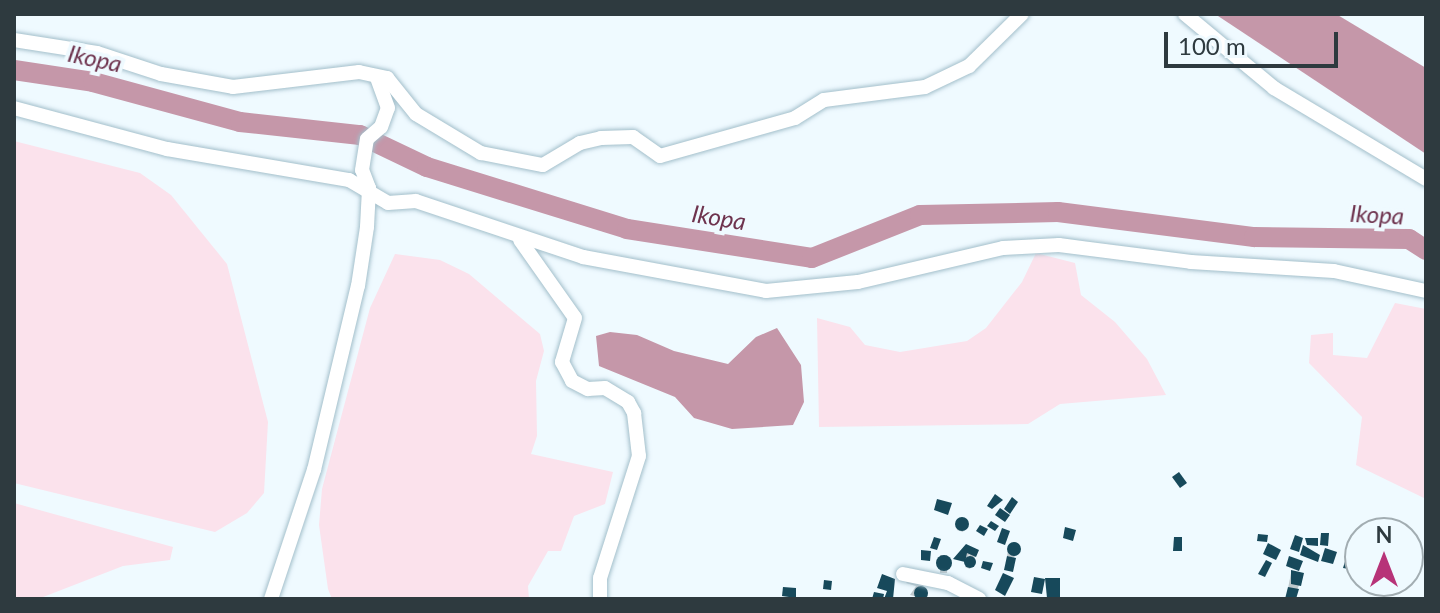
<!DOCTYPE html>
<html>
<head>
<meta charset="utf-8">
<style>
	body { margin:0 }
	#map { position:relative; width:1440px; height:613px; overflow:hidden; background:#effaff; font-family:Lato,sans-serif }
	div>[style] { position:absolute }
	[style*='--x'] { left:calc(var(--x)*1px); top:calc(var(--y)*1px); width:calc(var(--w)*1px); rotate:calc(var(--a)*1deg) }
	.green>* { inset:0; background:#fbe2ec }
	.water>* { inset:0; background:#c597a9 }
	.shadow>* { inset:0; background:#0003 }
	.river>* { height:20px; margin:-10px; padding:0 10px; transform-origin:10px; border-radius:10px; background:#c597a9 }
	.building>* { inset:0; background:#17495b }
	.round { border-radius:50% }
	.roads { filter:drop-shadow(0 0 2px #a3bfcb) drop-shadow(0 0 2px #a3bfcb) }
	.minor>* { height:14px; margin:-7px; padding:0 7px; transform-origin:7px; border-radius:7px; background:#fff }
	span { translate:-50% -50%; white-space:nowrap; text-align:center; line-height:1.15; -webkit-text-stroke:8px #effaff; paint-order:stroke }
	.water-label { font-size:24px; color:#6e334e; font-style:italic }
	.frame { position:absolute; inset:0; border:16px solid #2e3a3f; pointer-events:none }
	.north { position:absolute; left:1344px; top:517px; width:80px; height:80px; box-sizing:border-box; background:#effaff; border:2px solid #a2adb2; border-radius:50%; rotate:0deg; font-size:22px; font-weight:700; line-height:32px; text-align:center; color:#2e3a3f }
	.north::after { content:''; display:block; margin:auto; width:28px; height:36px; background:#b73378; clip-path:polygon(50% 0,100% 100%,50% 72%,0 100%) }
	.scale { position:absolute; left:1164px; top:32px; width:174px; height:36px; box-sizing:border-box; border:4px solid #2e3a3f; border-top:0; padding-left:10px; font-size:24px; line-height:28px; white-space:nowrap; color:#2e3a3f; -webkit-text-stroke:6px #effaff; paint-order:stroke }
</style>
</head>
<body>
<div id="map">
	<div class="green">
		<div style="clip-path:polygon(14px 141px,140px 173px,171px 195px,227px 264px,268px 422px,264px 493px,247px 513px,215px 532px,14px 483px)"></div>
		<div style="clip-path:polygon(1036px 253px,1075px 263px,1081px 295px,1115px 322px,1147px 359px,1166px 395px,1060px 404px,1028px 424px,819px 427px,817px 318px,850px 327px,865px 345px,900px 352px,967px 341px,986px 328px,1022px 282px)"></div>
		<div style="clip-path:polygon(395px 254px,440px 260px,469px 274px,540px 334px,544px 351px,536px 381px,537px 436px,531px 454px,613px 472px,605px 504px,574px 516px,561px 551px,548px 551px,528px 586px,529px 599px,332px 599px,328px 589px,319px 525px,322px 489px,370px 308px)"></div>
		<div style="clip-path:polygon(1395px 303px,1426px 309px,1426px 499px,1356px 465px,1362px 417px,1309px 363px,1311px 335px,1333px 333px,1333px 355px,1367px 358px)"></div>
		<div style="clip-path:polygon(14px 503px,173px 547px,170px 560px,123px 566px,38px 599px,14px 599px)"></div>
	</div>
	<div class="water">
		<div style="clip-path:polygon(1215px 14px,1336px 14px,1426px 68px,1426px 154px)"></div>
		<div style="clip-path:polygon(777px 328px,801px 365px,804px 402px,793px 425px,732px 429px,694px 418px,675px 397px,599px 366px,596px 336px,610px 332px,637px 335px,674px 351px,728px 364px,756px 337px)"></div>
	</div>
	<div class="shadow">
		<div style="clip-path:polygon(967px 521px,963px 532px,957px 530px,956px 522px)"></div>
		<div style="clip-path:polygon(1009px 545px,1019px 545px,1014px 558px,1007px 556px)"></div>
		<div style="clip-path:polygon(966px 547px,977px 551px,970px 569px,965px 567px,970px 554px,963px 561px,955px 559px)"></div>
		<div style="clip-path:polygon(940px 555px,947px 555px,947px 573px,940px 573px)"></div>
		<div style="clip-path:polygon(1291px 573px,1299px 585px,1294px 599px,1286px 599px)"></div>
		<div style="clip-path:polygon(908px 580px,924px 584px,920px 591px,928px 592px,927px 599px,910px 595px,916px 586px,906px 583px)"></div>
	</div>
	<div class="river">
		<div style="--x:14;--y:70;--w:80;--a:8.6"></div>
		<div style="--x:93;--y:82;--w:152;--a:15.2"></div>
		<div style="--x:240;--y:122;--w:121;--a:6.2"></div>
		<div style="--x:360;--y:135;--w:74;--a:25.5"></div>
		<div style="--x:427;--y:167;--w:209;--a:17.2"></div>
		<div style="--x:627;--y:229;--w:187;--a:8.9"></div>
		<div style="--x:812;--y:258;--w:116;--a:-21.7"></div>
		<div style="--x:920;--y:215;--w:138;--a:-1.2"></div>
		<div style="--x:1058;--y:212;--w:198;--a:7.3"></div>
		<div style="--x:1254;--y:237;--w:155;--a:0.7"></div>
		<div style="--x:1409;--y:239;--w:20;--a:33"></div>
	</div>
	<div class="building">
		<div style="clip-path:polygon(1179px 472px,1187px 483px,1180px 488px,1172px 477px)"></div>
		<div style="clip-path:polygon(995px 494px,1003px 500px,992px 509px,987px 506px)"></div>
		<div style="clip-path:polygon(1012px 497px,1018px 502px,1010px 514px,1004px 509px)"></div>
		<div style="clip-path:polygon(937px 499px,952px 503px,948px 515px,934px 510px)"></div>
		<div style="clip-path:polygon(1000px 508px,1010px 515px,1005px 522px,995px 515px)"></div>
		<div class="round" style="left:955px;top:517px;width:14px;height:14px"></div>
		<div style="clip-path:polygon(991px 521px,999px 526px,995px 531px,987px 526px)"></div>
		<div style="clip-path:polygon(980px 525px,988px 529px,984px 536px,976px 531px)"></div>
		<div style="clip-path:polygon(1065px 527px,1076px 530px,1073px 541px,1063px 538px)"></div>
		<div style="clip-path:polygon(1002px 528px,1010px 531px,1005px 545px,997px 542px)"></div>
		<div style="clip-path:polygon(1321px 533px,1329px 533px,1328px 546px,1320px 545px)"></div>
		<div style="clip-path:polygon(1258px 534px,1268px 535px,1267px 542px,1257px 541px)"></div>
		<div style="clip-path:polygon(1295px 535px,1303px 538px,1299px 552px,1290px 549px)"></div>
		<div style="clip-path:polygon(934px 537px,941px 539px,937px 550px,930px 548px)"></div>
		<div style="clip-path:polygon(1174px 537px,1182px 537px,1182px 551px,1173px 551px)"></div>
		<div style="clip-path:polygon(1305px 538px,1318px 538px,1318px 546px,1307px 545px)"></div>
		<div class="round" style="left:1007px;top:542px;width:14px;height:14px"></div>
		<div style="clip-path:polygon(1268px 543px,1281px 550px,1276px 560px,1263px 554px)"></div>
		<div style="clip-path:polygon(966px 544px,979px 550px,976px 557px,967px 553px,965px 562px,953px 559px)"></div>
		<div style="clip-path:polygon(1303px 545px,1320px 555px,1318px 562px,1300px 555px)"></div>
		<div style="clip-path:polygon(1325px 548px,1337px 552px,1333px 564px,1321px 561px)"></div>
		<div style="clip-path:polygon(921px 550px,931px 551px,930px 561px,921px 560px)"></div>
		<div class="round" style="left:936px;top:555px;width:16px;height:16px"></div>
		<div style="clip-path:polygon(1347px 555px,1353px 557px,1349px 569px,1343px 568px)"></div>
		<div style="clip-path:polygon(1007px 556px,1016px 558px,1013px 572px,1004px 570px)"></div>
		<div style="clip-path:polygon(1289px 556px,1303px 561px,1299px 571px,1286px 566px)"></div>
		<div class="round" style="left:964px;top:556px;width:12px;height:12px"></div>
		<div style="clip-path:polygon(1266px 560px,1272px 563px,1265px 577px,1258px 574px)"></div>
		<div style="clip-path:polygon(983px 561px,993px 563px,990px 571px,981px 568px)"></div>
		<div style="clip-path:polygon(1291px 570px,1304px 573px,1301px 586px,1291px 584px)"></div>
		<div style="clip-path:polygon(1003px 573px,1014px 578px,1005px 596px,995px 590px)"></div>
		<div style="clip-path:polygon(882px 574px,895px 579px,893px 599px,884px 599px,887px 591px,877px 588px)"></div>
		<div style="clip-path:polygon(1034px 577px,1045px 579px,1042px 594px,1031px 592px)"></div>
		<div style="clip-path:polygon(1045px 578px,1060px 578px,1060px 598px,1047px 598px)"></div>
		<div style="clip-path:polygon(824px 580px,832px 581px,831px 590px,823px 589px)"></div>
		<div class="round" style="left:914px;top:586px;width:14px;height:14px"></div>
		<div style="clip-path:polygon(783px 587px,796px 588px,796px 598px,782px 596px)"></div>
		<div style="clip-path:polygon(1288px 587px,1299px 589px,1296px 599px,1285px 599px)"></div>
		<div style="clip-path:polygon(874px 592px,884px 594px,883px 599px,872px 599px)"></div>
	</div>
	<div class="roads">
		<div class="minor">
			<div style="--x:1185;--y:14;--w:116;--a:39.7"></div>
			<div style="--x:1274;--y:88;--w:177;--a:30.9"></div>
			<div style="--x:14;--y:40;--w:84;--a:8.9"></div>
			<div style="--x:97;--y:53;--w:67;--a:18.2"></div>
			<div style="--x:161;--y:74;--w:73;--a:10.2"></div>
			<div style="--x:233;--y:87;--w:127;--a:-6.8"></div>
			<div style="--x:359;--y:72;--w:29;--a:12"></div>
			<div style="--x:387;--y:78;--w:46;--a:51.1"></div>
			<div style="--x:416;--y:114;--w:76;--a:31"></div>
			<div style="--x:481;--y:153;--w:63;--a:11"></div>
			<div style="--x:543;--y:165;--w:43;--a:-30.7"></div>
			<div style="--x:580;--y:143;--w:22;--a:-13"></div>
			<div style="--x:601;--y:138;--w:32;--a:-2"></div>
			<div style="--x:633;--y:137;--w:33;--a:35"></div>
			<div style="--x:660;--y:156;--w:140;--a:-15.7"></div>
			<div style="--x:795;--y:118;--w:34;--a:-32"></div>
			<div style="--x:824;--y:100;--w:102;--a:-7.3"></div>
			<div style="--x:925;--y:87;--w:49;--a:-25.5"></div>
			<div style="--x:969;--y:66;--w:74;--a:-44.5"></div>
			<div style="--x:14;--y:108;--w:158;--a:15"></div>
			<div style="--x:167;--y:149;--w:185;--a:9.7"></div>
			<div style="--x:349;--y:180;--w:45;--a:30.5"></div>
			<div style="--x:388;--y:203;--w:28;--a:-4"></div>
			<div style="--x:416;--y:201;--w:176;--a:18.5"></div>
			<div style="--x:583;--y:257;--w:186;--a:10.5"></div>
			<div style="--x:766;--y:291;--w:92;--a:-5.6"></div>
			<div style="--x:858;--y:282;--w:149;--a:-13.2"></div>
			<div style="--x:1003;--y:248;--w:56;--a:-3.1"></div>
			<div style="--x:1059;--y:245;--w:133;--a:7.3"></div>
			<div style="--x:1191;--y:262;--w:143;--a:3.6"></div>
			<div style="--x:1334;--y:271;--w:94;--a:12.3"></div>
			<div style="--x:520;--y:240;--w:95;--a:54.8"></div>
			<div style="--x:575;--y:318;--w:46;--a:106.5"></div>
			<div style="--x:562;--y:362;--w:21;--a:62"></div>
			<div style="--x:572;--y:381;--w:18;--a:27"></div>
			<div style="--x:588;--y:389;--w:17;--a:-3"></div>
			<div style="--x:605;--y:388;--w:27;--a:31"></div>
			<div style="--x:628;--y:402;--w:13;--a:61"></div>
			<div style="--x:634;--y:413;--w:43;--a:83.4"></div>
			<div style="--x:639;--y:456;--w:128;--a:107.7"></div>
			<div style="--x:600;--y:578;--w:21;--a:90"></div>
			<div style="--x:903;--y:574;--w:46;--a:11.3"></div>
			<div style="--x:948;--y:583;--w:35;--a:27"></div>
			<div style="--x:271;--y:599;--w:136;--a:-71.6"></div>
			<div style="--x:314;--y:470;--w:189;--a:-76.6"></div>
			<div style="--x:358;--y:286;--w:60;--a:-81.3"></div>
			<div style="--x:367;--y:227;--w:39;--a:-87"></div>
			<div style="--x:369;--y:188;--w:19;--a:-111"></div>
			<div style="--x:362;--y:170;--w:31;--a:-81"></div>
			<div style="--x:367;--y:139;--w:18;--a:-41"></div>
			<div style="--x:381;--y:127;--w:20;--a:-70"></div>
			<div style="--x:388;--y:108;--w:33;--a:-110"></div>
		</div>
	</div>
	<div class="water-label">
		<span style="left:95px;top:58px;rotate:12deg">Ikopa</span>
		<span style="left:1377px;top:214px;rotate:3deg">Ikopa</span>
		<span style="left:719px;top:217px;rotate:9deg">Ikopa</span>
	</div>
	<div class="frame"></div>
	<div class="north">N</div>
	<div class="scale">100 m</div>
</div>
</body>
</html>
